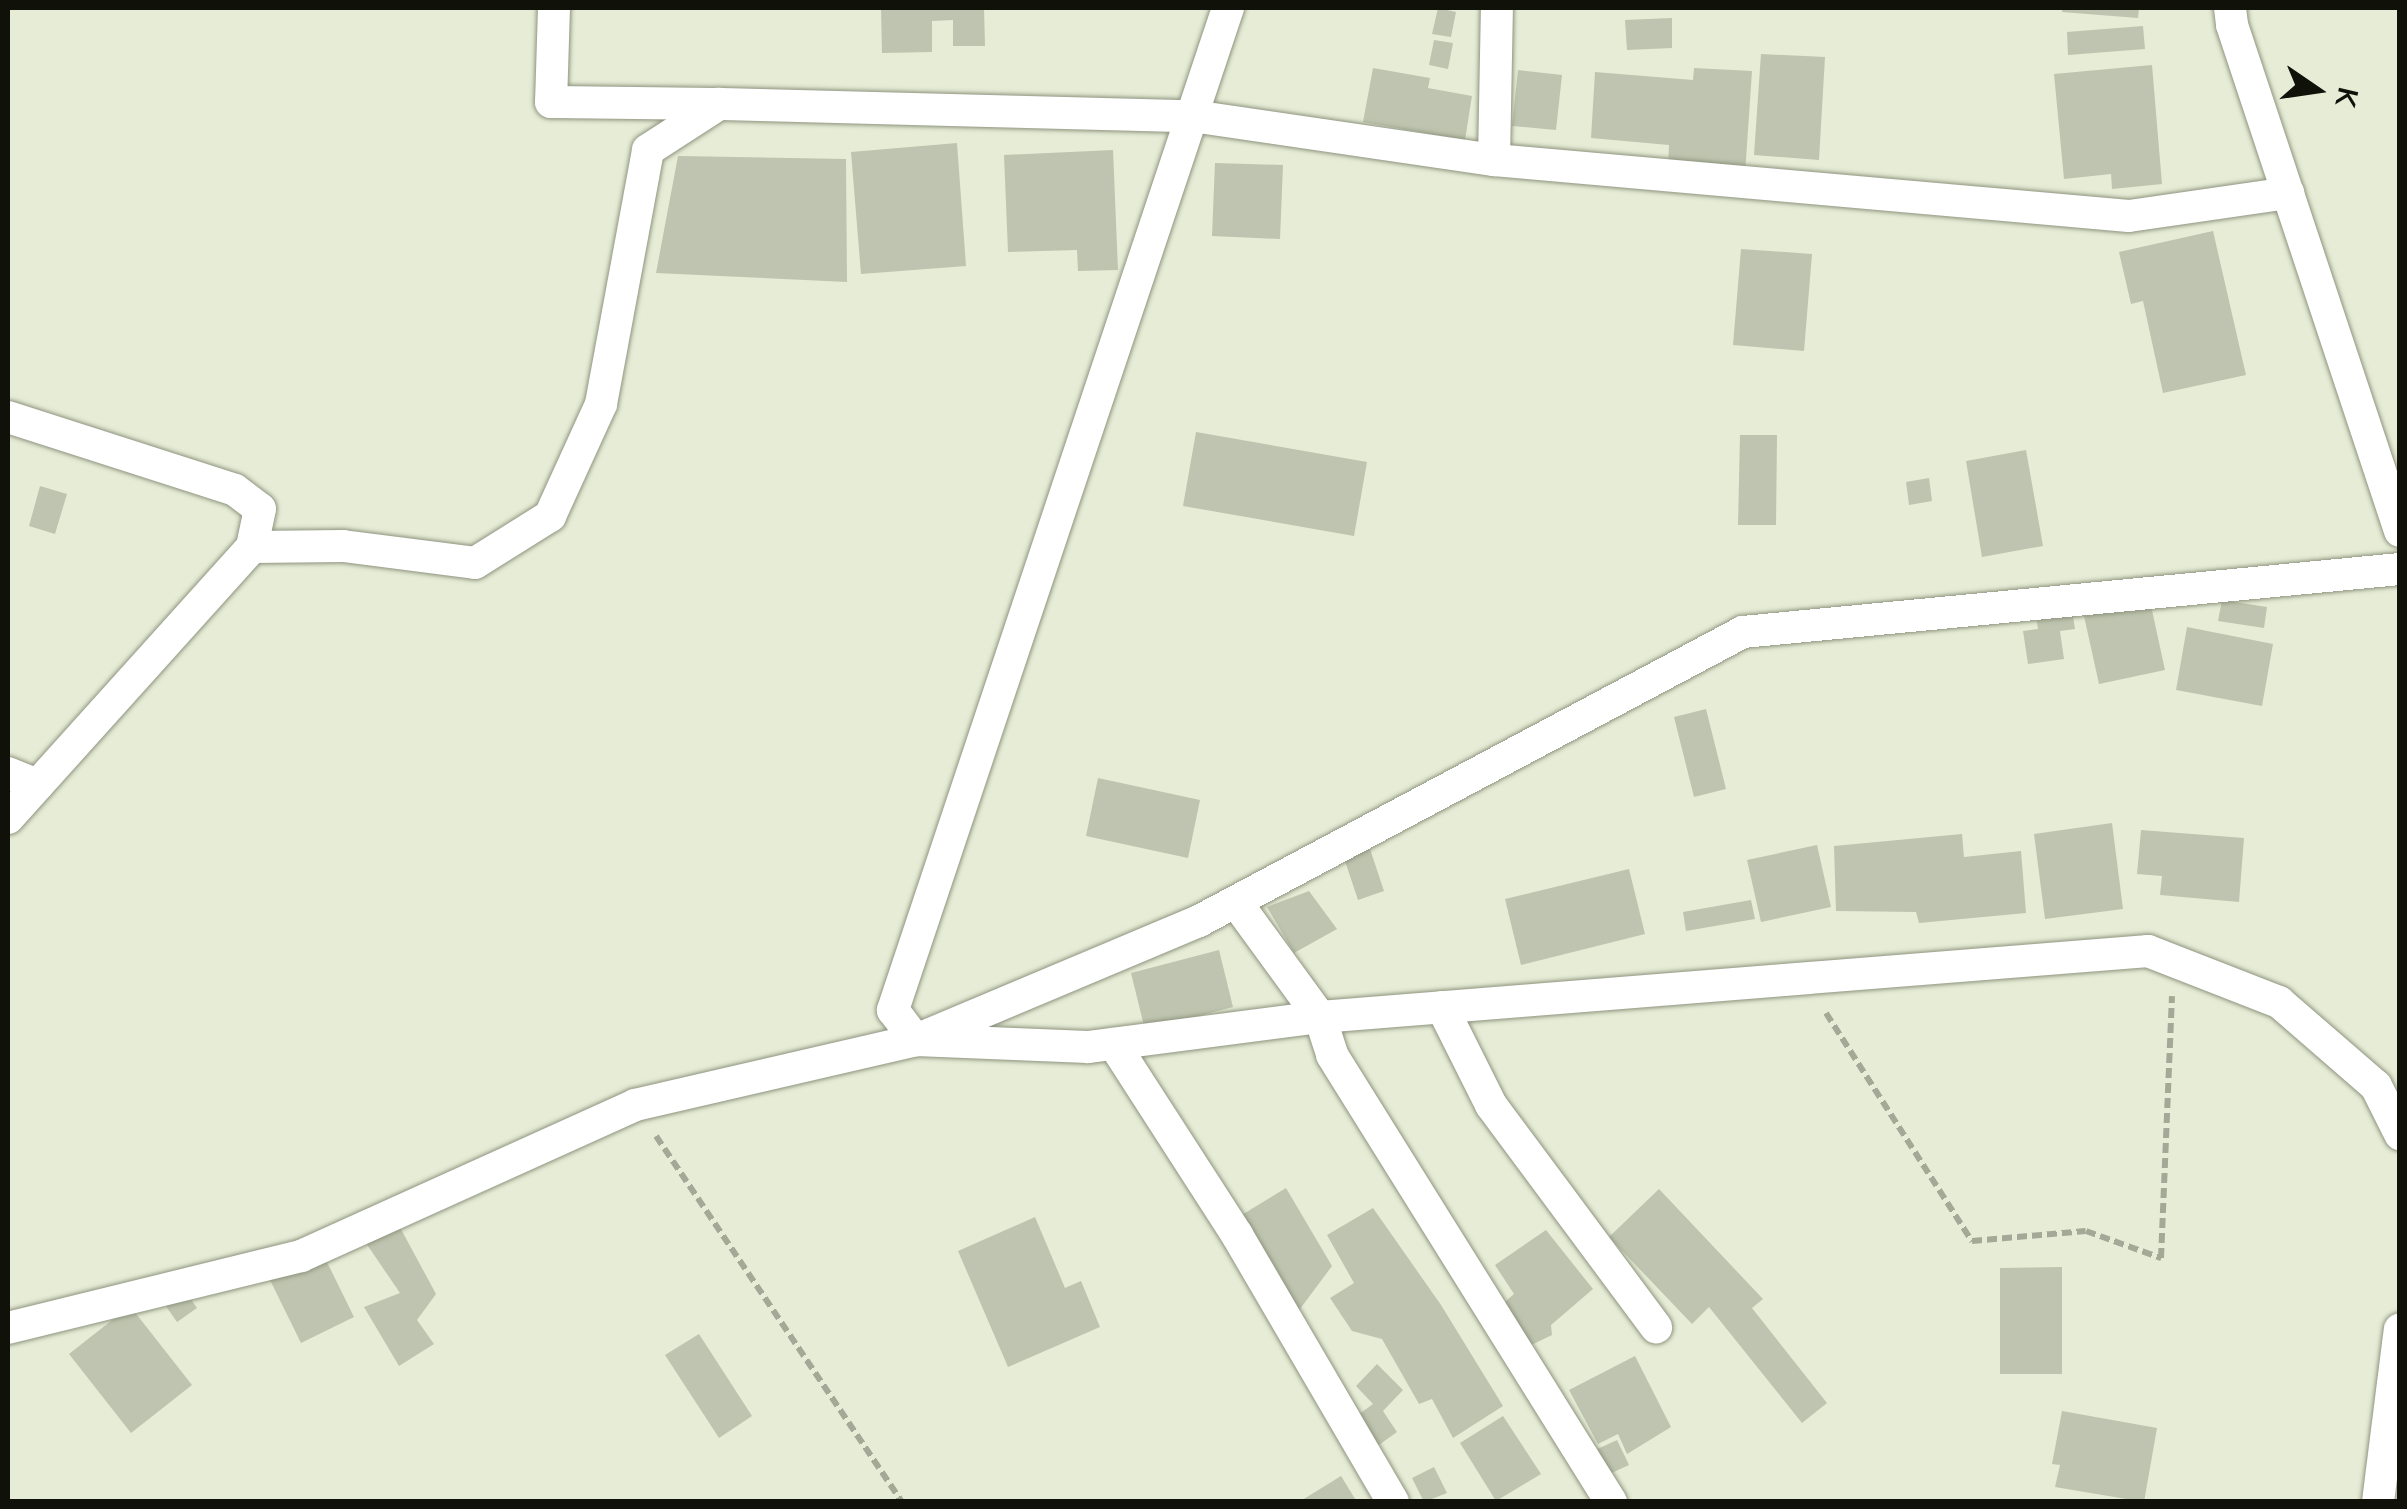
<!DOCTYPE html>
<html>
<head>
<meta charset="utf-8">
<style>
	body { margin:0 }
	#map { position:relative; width:2407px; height:1509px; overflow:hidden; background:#e6ecd6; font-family:"Nunito Sans",sans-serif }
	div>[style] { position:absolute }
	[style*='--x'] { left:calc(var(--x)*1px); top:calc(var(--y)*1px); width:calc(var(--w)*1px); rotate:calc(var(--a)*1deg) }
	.building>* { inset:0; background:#bec4af }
	.path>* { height:6px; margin-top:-3px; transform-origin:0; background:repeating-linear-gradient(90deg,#a4a997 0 10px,transparent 0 15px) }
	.roads { filter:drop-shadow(0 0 2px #8e947f) drop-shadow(0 0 2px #8e947f) }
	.street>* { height:32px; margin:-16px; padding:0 16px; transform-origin:16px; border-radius:16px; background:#fff }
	span { translate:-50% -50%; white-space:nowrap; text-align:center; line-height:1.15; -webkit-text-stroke:8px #e6ecd6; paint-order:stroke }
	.frame { position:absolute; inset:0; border:10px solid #10120a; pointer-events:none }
	.north { position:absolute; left:2267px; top:40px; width:100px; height:100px; -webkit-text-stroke:8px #e6ecd6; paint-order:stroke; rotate:103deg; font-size:28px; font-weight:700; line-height:40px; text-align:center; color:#10120a }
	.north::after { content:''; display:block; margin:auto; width:35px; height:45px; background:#10120a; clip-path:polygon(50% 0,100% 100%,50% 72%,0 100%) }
</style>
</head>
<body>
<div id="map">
	<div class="building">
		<div style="clip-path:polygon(881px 8px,984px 8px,985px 46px,953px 46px,953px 20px,932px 21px,932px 52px,882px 53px)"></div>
		<div style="clip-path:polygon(1438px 8px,1456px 12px,1451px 37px,1432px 34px)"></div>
		<div style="clip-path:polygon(2063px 8px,2139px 8px,2138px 18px,2062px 12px)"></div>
		<div style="clip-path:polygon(1672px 18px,1672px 48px,1627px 50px,1625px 20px)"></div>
		<div style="clip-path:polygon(2143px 26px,2145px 49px,2068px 55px,2067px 32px)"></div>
		<div style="clip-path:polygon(1434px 40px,1453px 43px,1448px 69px,1429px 65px)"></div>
		<div style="clip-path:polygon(1761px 54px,1825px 57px,1819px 160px,1754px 155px)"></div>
		<div style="clip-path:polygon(2152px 65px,2162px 184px,2112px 189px,2111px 174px,2064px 179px,2054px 74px)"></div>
		<div style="clip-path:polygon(1373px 68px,1430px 78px,1428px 88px,1472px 96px,1465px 140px,1363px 122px)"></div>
		<div style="clip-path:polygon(1694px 68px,1752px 71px,1745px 174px,1668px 169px,1669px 145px,1591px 138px,1595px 72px,1693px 80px)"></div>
		<div style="clip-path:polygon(1518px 70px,1562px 75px,1556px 130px,1512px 126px)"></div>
		<div style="clip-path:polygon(957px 143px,966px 266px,861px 274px,851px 152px)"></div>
		<div style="clip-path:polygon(1113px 150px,1118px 270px,1078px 271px,1077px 250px,1008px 252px,1004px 155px)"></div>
		<div style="clip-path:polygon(678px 156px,846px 159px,847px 282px,656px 273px)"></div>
		<div style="clip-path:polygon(1215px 163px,1283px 165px,1280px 239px,1212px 236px)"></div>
		<div style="clip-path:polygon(2213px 231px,2246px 375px,2163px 393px,2143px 301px,2131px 304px,2119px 252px)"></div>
		<div style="clip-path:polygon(1741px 249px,1812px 254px,1804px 351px,1733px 345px)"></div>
		<div style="clip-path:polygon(1196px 432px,1367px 462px,1354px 536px,1183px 506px)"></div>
		<div style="clip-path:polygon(1740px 435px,1777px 435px,1776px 525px,1738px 525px)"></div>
		<div style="clip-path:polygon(2026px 450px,2043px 546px,1982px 557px,1966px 461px)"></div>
		<div style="clip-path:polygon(1929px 478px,1932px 501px,1909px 505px,1906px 482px)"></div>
		<div style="clip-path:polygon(40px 486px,67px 494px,55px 534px,29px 526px)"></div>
		<div style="clip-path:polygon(2070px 597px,2075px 629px,2060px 631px,2064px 659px,2028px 664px,2023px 631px,2038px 629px,2034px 602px)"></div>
		<div style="clip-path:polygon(2222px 600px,2267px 607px,2264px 628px,2218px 621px)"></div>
		<div style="clip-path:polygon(2150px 601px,2165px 670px,2099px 684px,2084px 616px)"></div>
		<div style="clip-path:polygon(2187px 627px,2273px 644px,2262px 706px,2176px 690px)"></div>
		<div style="clip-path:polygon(1706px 709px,1726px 789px,1694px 797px,1674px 717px)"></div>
		<div style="clip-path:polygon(1098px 778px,1200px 800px,1188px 858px,1086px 836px)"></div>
		<div style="clip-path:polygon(2112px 823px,2123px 909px,2045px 919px,2034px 834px)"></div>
		<div style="clip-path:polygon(2141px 830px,2244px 838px,2239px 902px,2160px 895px,2162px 876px,2137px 874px)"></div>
		<div style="clip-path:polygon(1962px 834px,1964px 857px,2021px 851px,2026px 913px,1919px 923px,1916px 912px,1836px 911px,1834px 846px)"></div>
		<div style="clip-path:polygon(1817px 845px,1831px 907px,1761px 922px,1747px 860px)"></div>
		<div style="clip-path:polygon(1369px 846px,1384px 891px,1358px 900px,1343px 855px)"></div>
		<div style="clip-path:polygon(1629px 869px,1645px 934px,1521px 965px,1505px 899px)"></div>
		<div style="clip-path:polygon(1309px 891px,1337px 929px,1294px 953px,1267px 907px)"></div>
		<div style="clip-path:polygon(1751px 900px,1755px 919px,1686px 931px,1683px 912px)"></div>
		<div style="clip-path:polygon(1219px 950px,1233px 1007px,1145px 1030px,1131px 973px)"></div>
		<div style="clip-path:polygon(1286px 1188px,1332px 1266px,1297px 1313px,1240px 1216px)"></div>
		<div style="clip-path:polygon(1659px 1189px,1763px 1299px,1752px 1308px,1827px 1403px,1802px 1423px,1709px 1307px,1692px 1324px,1609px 1237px)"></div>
		<div style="clip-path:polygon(389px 1207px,436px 1294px,417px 1320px,434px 1344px,399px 1366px,364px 1307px,400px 1293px,355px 1227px)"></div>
		<div style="clip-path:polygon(1373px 1208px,1441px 1305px,1503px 1406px,1453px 1438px,1432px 1399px,1419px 1404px,1382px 1339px,1352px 1331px,1330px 1298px,1354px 1283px,1327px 1235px)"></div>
		<div style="clip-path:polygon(1035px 1217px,1065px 1288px,1081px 1281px,1100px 1327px,1008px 1367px,958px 1251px)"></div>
		<div style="clip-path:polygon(1546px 1230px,1593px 1289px,1551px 1325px,1552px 1335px,1523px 1349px,1498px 1308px,1514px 1294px,1495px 1265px)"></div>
		<div style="clip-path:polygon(323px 1254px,354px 1317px,301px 1343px,270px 1280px)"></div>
		<div style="clip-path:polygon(2062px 1267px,2062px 1374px,2000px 1374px,2000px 1268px)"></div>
		<div style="clip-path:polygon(173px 1274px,197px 1308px,177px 1322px,154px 1289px)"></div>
		<div style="clip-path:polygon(130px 1306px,192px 1385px,131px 1433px,69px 1354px)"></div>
		<div style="clip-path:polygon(699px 1334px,752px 1416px,719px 1438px,665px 1355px)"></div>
		<div style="clip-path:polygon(1635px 1356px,1671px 1427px,1627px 1454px,1618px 1434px,1598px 1444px,1569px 1390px)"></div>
		<div style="clip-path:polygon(1377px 1364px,1403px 1390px,1383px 1411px,1397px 1432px,1372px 1450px,1351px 1420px,1373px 1404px,1356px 1386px)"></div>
		<div style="clip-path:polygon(2062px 1411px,2157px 1428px,2144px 1502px,2055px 1487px,2060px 1465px,2052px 1464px)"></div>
		<div style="clip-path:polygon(1503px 1416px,1541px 1474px,1496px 1501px,1460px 1443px)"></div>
		<div style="clip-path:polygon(1617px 1440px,1629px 1465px,1605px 1476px,1593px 1451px)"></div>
		<div style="clip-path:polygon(1434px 1467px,1447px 1493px,1424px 1502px,1412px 1478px)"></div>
		<div style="clip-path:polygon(1341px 1476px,1357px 1502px,1299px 1502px)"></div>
	</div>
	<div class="path">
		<div style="--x:1826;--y:1013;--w:271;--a:57.4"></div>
		<div style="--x:1972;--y:1241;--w:114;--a:-5"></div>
		<div style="--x:2086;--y:1231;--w:80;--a:19.8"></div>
		<div style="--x:2161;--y:1258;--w:262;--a:-87.6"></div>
		<div style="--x:656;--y:1136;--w:441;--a:56.1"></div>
	</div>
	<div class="roads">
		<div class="street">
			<div style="--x:554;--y:8;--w:94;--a:91.8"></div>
			<div style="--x:551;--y:102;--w:168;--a:0.7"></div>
			<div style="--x:1228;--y:8;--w:1057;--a:108.49"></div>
			<div style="--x:893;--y:1010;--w:38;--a:53"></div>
			<div style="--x:916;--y:1040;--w:172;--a:2.3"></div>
			<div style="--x:1088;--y:1047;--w:234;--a:-7.4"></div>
			<div style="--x:1320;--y:1017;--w:831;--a:-4.56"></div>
			<div style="--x:2148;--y:951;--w:141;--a:21.3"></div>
			<div style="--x:2279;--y:1002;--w:128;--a:40.9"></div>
			<div style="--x:2376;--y:1086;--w:54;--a:63.4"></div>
			<div style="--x:2230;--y:8;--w:17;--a:83"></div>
			<div style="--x:2232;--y:25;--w:533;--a:71.63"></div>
			<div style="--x:1494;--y:160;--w:152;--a:-88.9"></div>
			<div style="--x:8;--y:417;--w:238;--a:17.8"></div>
			<div style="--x:235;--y:490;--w:31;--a:37"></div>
			<div style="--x:260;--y:509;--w:39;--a:102"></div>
			<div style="--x:8;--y:773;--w:32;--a:22"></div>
			<div style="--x:8;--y:818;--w:365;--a:-48"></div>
			<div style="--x:252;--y:547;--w:91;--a:-0.6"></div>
			<div style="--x:343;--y:546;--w:133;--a:7.3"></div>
			<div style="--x:475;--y:563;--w:89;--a:-32.1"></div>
			<div style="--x:550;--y:516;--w:123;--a:-65.5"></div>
			<div style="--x:601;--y:404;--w:258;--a:-79.5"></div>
			<div style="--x:648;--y:150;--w:85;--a:-32.9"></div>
			<div style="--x:719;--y:104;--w:473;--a:1.5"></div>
			<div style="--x:1192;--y:116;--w:305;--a:8.3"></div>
			<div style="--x:1494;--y:160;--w:637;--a:5.04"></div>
			<div style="--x:2129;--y:216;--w:161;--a:-8.2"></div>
			<div style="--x:1236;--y:902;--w:142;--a:53.9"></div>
			<div style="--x:1320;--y:1017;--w:40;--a:72"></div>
			<div style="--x:1332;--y:1055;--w:527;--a:58.03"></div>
			<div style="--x:1442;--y:1007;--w:110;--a:63.4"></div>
			<div style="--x:1491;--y:1105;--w:277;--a:53.4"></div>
			<div style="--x:1114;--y:1044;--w:227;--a:57.2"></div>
			<div style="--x:1237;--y:1235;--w:309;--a:59.7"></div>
			<div style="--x:8;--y:1328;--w:302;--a:-13.8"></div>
			<div style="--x:301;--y:1256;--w:367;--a:-24.3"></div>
			<div style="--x:635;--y:1105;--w:288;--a:-13"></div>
			<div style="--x:916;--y:1040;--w:307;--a:-22.8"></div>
			<div style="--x:1199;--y:921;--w:616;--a:-27.98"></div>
			<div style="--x:1743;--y:632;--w:660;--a:-5.48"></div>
			<div style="--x:2378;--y:1502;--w:174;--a:-82.8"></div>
		</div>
	</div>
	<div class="frame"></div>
	<div class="north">K</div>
</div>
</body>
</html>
